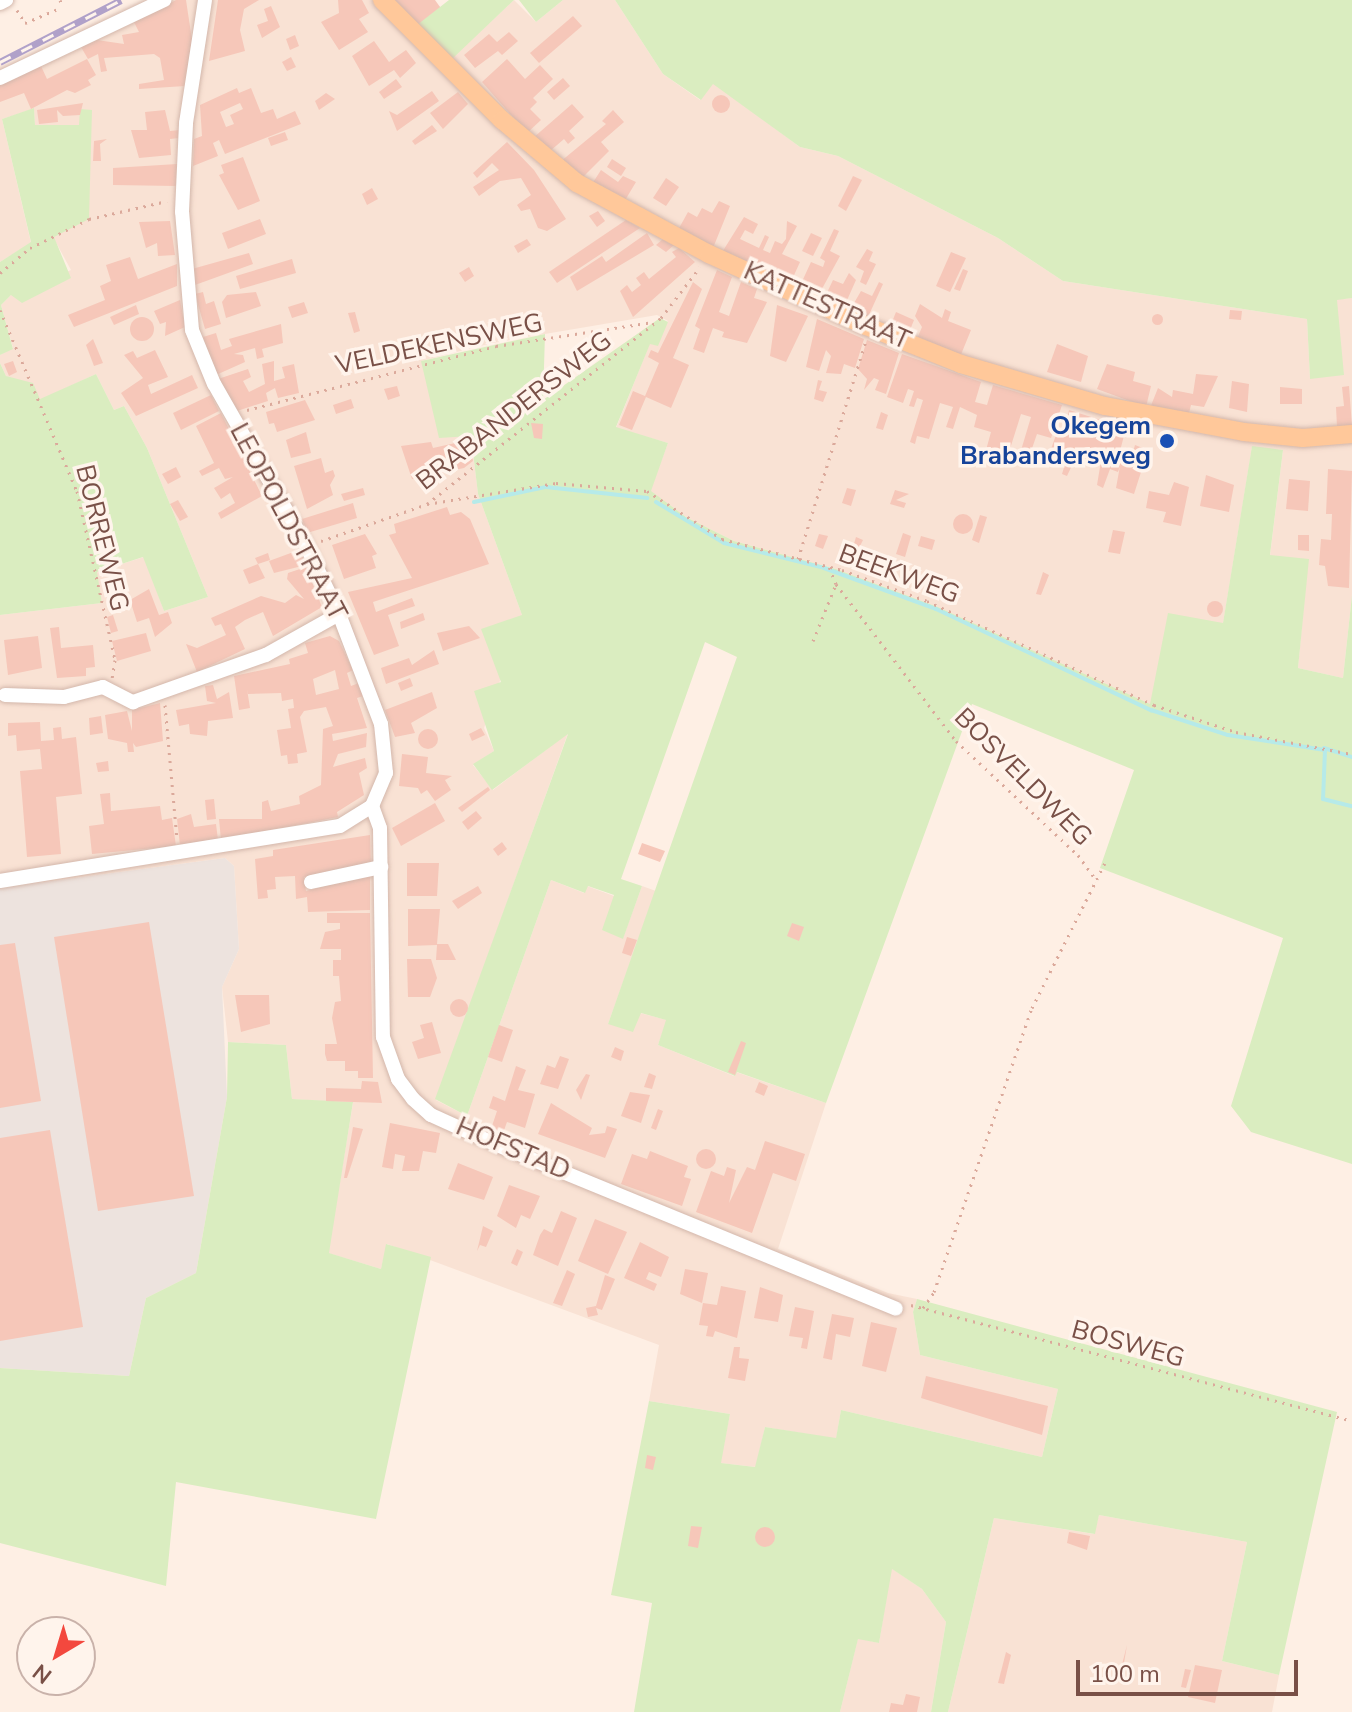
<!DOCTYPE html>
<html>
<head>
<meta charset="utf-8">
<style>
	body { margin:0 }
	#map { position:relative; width:1352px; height:1712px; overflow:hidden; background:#feefe4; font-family:"Nunito Sans",sans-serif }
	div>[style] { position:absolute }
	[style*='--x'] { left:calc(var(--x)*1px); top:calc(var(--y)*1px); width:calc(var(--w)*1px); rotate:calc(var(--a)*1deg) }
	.residential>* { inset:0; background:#f9e2d4 }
	.industrial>* { inset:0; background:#ede3de }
	.green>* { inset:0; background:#daedc0 }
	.stream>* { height:4px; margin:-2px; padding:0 2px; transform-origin:2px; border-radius:2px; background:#b6eae9 }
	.building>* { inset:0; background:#f6c7b9 }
	.round { border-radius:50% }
	.path>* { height:3px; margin-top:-1.5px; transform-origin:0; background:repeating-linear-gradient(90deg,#dba99b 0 2px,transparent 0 8px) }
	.roads { filter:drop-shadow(0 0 2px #d3b7ab) drop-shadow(0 0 2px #d3b7ab) }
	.minor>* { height:14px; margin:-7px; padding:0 7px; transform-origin:7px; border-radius:7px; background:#fff }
	.major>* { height:18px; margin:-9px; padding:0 9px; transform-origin:9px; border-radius:9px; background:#ffc89a }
	.rail>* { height:7px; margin-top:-3.5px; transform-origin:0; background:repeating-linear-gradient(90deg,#fff4ec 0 12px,#b0a1c9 0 24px); box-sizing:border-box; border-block:2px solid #b0a1c9 }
	.dots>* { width:22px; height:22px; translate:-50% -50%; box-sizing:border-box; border:4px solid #fff4ec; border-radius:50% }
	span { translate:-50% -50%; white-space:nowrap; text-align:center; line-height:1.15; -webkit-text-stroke:7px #fff4ec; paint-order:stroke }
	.street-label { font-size:26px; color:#795047 }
	.transit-label { font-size:26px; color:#164399; font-weight:700 }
	.right { translate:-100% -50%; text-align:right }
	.north { position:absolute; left:16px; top:1616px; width:80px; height:80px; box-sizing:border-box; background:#fff4ec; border:2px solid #c9b2aa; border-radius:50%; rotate:218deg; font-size:22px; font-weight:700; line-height:32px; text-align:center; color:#795047 }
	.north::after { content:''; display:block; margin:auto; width:28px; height:36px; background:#f3483e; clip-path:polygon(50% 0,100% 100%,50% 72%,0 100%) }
	.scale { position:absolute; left:1076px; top:1660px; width:222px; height:36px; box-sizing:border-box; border:4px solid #795047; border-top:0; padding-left:10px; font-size:24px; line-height:28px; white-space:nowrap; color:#795047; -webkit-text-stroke:6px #fff4ec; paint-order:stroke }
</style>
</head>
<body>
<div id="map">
	<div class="residential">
		<div style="clip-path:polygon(168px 0,395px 0,451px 59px,514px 0,536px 22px,563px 0,615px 0,663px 74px,700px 100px,713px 83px,800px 147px,838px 156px,998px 238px,1063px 281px,1307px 319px,1310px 379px,1336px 299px,1352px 298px,1352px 595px,1343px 678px,1298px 668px,1308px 560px,1270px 556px,1283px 450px,1252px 447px,1223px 624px,1151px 705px,938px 607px,836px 569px,734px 541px,686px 517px,650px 491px,668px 443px,616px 428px,650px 343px,668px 321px,657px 315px,492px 343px,421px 361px,471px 436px,478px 494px,522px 615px,484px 728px,494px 751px,473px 765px,493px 790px,568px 733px,436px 1100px,467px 1116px,551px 880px,584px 893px,587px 886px,614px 896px,623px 938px,642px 886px,656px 891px,608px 1024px,640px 1013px,667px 1020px,658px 1045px,734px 1076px,736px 1072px,826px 1103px,778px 1249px,888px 1293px,917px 1299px,913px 1312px,920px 1355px,1058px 1389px,1042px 1457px,841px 1410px,836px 1439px,765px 1427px,756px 1467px,720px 1463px,730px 1414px,649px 1401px,659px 1345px,387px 1244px,381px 1269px,328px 1253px,353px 1103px,292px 1099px,286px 1045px,228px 1042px,222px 987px,239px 949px,234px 866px,225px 858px,0 888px,0 615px,102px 603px,96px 572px,144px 557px,164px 611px,208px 597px,147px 448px,124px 406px,114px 410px,96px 374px,40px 400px,6px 376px,0 363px,0 355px,13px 348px,1px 305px,11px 295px,71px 270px,53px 237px,79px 125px,35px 125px,34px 109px,2px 119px,31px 243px,0 262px,0 84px)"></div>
		<div style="clip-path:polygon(1099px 1515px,1247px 1542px,1222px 1661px,1279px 1675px,1272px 1712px,948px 1712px,994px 1518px,1094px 1534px)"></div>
		<div style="clip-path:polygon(891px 1568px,922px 1589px,946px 1622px,931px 1712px,840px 1712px,858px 1638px,879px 1643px)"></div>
	</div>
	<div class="industrial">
		<div style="clip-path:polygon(225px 858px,234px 866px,239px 949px,222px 987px,227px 1097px,196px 1273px,146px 1298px,129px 1376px,0 1368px,0 888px)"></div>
	</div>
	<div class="green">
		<div style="clip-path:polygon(395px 0,430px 0,440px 7px,449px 0,514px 0,451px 60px)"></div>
		<div style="clip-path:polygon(519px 0,563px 0,536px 22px)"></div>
		<div style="clip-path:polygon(615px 0,1352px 0,1352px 298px,1337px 300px,1344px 375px,1310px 379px,1307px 319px,1063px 281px,998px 238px,838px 156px,800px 147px,713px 84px,701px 100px,663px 74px)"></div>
		<div style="clip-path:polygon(34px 108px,35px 125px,79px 125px,80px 109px,92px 110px,89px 219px,54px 237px,71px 278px,22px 303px,11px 295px,1px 305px,13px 349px,0 355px,0 262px,31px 242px,2px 119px)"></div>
		<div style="clip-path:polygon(660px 318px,668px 322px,658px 346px,650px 344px,616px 427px,668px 443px,651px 491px,686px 517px,734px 541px,836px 569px,938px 607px,1150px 704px,1168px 613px,1223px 623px,1252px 446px,1283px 450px,1270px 555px,1309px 559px,1298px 668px,1343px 678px,1352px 595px,1352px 1164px,1251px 1132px,1231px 1106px,1283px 938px,1100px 868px,1134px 770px,972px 704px,826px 1103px,737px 1072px,735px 1076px,658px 1045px,666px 1020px,641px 1013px,633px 1032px,608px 1024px,737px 657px,705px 642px,621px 879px,642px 886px,623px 939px,602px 930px,614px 895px,588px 886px,585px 893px,551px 880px,467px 1116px,435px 1099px,568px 734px,492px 790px,473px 764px,494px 751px,474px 691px,501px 682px,481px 629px,522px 615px,478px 494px,471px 436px,439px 438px,421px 361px,545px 334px,543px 400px)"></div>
		<div style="clip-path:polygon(0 363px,6px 376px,33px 383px,40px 399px,96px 374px,114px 410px,124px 406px,147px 448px,208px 597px,164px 611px,143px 557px,97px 572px,102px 603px,0 615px)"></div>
		<div style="clip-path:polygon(228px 1042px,286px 1045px,292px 1099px,353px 1102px,329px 1253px,381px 1269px,386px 1244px,431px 1257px,376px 1519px,176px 1482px,166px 1586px,0 1543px,0 1368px,129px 1376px,146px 1298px,196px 1273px,227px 1097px)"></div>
		<div style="clip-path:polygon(917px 1299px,1337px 1412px,1279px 1675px,1222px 1661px,1247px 1542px,1099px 1515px,1095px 1534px,994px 1518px,948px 1712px,931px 1712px,946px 1622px,922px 1589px,892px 1569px,879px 1643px,858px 1639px,840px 1712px,634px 1712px,652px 1603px,611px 1595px,649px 1401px,730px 1414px,721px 1463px,755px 1467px,765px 1427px,836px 1438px,841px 1410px,1042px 1457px,1058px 1389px,920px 1355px,913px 1312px)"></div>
	</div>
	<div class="stream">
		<div style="--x:474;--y:502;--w:74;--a:-11.8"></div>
		<div style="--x:546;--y:487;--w:102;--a:6.2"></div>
		<div style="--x:656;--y:502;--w:79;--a:31.1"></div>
		<div style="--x:724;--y:543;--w:103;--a:14"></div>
		<div style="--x:824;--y:568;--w:119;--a:20.1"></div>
		<div style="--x:936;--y:609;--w:238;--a:25.2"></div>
		<div style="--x:1151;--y:710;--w:81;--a:18"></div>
		<div style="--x:1228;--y:735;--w:98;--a:8.8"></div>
		<div style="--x:1325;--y:750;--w:49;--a:92.3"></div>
		<div style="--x:1323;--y:799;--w:30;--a:14"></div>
		<div style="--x:1324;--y:748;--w:29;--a:18"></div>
	</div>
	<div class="building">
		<div style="clip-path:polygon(176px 0,186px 0,192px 40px,185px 86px,139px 89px,139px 84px,164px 80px,160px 58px,154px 54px,104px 58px,107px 71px,101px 72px,98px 54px,88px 59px,81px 47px,97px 40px,124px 44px,122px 35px,139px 32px,134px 22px)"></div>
		<div style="clip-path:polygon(218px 0,259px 0,244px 9px,240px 30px,245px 51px,209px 61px)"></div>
		<div style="clip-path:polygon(338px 0,362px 0,369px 13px,359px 19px,368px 32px,339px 50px,321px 22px,339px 13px)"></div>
		<div style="clip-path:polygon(393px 0,435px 0,440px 7px,417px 25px)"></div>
		<div style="clip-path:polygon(271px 6px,280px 27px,262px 38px,257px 25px,268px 21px,264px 9px)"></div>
		<div style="clip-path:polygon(573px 16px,582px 26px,539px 63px,530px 53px)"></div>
		<div style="clip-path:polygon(509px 32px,518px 41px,502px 55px,498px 51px,475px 68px,464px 55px,489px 34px,497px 42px)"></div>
		<div style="clip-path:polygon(295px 35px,299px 46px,290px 50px,286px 39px)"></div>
		<div style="clip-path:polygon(374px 41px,389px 62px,406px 50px,416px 63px,400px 78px,394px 70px,369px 86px,352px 56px)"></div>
		<div style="clip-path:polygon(291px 57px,296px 67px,287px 71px,282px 62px)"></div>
		<div style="clip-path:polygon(87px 59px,96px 75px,88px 80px,91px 85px,75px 93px,67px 90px,31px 109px,24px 93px,0 102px,0 84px,40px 64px,47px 79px)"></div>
		<div style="clip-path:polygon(507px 59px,525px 79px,540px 65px,553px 79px,533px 98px,537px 102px,530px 109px,541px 120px,527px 133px,482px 82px)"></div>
		<div style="clip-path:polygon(563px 78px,570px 86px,554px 100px,547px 92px)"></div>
		<div style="clip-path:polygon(396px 79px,402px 87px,384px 99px,379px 92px)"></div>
		<div style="clip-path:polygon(evenodd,237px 88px,239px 93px,251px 88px,261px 113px,273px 109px,277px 119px,295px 111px,301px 124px,225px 154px,219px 140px,213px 143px,218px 156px,193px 166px,194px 139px,202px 136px,200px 105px,237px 88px,240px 103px,243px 109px,230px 115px,234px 124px,226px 127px,220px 112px,240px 103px)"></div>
		<div style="clip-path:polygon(432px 91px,439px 101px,397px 131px,389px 111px,397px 115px)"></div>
		<div style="clip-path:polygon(458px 92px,468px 104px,443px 129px,430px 113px)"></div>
		<div style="clip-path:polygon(326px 93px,335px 99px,319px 110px,315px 101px)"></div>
		<div class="round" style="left:712px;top:95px;width:18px;height:18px"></div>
		<div style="clip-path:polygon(83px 103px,80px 115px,63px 116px,57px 110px,58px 122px,39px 124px,37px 110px)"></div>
		<div style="clip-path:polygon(572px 104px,584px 117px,569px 131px,575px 138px,568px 144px,564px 139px,549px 152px,533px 138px)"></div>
		<div style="clip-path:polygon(165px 110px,170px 131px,180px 130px,179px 138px,170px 139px,171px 155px,139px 158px,131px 130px,147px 130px,145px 112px)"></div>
		<div style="clip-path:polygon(613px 110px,624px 122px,601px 142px,609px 151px,582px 178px,560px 162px,606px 124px,602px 121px)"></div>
		<div style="clip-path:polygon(432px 125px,437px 131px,415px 145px,412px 141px)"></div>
		<div style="clip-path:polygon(285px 132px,288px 140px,271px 146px,268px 138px)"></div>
		<div style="clip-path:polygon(107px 139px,100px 144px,101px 161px,93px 161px,94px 141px)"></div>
		<div style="clip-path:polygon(507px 142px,534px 170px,566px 219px,547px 231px,538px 228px,530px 209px,521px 211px,517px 205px,531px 195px,521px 178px,500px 181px,479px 196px,473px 187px,499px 170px,492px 163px,477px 178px,473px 173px)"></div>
		<div style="clip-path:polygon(243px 157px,260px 201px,238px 210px,219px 175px,224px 173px,221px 165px)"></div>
		<div style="clip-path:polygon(612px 159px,626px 168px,621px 176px,607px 167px)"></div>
		<div style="clip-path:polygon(177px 164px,176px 186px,113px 185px,113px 168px)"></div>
		<div style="clip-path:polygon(601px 170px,618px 182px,623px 176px,636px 182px,624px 202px,592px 184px)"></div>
		<div style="clip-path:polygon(853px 176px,862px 180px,846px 211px,838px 206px)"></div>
		<div style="clip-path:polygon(666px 178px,679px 187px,666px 206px,653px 198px)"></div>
		<div style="clip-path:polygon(372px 188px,378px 199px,367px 205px,362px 194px)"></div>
		<div style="clip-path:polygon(719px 201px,730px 206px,713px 248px,678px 230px,688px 212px,697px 217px,702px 208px,712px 213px)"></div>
		<div style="clip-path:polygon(598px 211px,605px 221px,597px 227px,589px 216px)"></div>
		<div style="clip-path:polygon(744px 217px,758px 224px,753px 234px,745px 230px,740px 239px,759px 248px,765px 235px,769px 237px,763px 250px,770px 253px,775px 241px,782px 244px,786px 239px,787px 221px,797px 226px,782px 254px,800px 262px,790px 284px,721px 254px)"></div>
		<div style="clip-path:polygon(260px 219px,266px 234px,228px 249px,222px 233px)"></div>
		<div style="clip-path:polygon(626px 220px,640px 228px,557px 283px,549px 272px)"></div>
		<div style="clip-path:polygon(170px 221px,175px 255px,158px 256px,157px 243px,146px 248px,139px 222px)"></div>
		<div style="clip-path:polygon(834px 229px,839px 231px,830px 251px,840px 256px,818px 296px,799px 288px,811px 262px,823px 267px,825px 261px,820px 258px)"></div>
		<div style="clip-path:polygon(647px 233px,654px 245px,577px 291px,570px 277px,602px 256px,606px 262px)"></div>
		<div style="clip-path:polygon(811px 233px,822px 238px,813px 256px,802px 251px)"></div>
		<div style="clip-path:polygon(527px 239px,531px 245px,518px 253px,514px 246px)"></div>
		<div style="clip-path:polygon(663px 239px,674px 245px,666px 252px,656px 245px)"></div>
		<div style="clip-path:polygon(679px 248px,695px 262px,633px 317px,620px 291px,627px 285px,632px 292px,641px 285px,636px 278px,644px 272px,649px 279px,676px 257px,672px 252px)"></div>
		<div style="clip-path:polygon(867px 249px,873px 252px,869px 261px,876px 264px,866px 285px,860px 282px,864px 271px,856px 267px)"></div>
		<div style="clip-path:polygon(951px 252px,966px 258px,950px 292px,936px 286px)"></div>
		<div style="clip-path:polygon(249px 253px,253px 264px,195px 285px,192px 269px)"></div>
		<div style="clip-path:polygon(130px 257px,138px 279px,177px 264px,177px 286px,74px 327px,68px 315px,105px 300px,100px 286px,111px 281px,106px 265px)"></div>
		<div style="clip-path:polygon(292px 259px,296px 273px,240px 289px,236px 276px)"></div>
		<div style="clip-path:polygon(469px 267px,474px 276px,465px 282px,459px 273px)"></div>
		<div style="clip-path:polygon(963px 269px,968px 271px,960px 291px,954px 289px)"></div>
		<div style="clip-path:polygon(717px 270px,732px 277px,719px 312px,729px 316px,741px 282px,757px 289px,754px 298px,767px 302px,747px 343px,722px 337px,724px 332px,713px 328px,704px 353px,693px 349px,700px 329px,695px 326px)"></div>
		<div style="clip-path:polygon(849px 273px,856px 280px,844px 307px,824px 299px,833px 280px,843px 284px)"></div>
		<div style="clip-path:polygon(693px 282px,702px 289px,673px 358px,689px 365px,671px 408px,646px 397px,632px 430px,619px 425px,633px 391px,645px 396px,659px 363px,648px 357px,651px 350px,658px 353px)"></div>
		<div style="clip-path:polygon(879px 282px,883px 284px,868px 317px,850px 310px,861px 291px,872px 296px)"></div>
		<div style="clip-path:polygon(203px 292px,206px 304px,214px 301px,221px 324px,205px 329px,195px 294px)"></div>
		<div style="clip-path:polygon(256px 292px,261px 306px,226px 318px,222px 302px,227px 295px)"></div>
		<div style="clip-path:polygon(180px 300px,185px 327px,165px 336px,166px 322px,160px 324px,154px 311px)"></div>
		<div style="clip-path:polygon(304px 302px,308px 313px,292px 318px,288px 307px)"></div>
		<div style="clip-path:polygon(920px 304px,942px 318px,945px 309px,951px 312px,948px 321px,971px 330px,960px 357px,917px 339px,922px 327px,915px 316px)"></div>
		<div style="clip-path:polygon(136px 305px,139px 314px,114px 325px,110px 317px)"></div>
		<div style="clip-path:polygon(777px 305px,808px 316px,786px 362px,770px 356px)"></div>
		<div style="clip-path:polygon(1230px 310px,1242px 311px,1241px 320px,1229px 319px)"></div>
		<div style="clip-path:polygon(355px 312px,360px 331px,354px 333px,348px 313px)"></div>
		<div style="clip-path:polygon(896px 312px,914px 320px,908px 335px,890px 327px)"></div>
		<div class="round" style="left:1151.5px;top:313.5px;width:11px;height:11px"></div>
		<div class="round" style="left:130px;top:317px;width:24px;height:24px"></div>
		<div style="clip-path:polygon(817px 319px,864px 339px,855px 368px,844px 364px,841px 374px,826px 373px,831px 356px,826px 350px,819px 371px,806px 367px)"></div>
		<div style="clip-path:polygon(281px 324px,283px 343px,262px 349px,264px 357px,257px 359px,255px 348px,234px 354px,243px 355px,245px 362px,216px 375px,203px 337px,216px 333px,221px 350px,232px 346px,229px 339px)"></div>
		<div style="clip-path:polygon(605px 332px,606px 342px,595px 344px,593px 334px)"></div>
		<div style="clip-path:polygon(93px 339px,103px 363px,94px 366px,86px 345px)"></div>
		<div style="clip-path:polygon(867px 340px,899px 353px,886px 394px,875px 390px,879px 380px,874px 378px,864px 390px,867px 379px,858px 369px)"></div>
		<div style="clip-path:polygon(1057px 344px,1088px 356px,1081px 382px,1047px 372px)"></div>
		<div style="clip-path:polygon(155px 350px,168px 377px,148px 385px,151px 394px,192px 375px,198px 388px,136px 416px,121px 393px,143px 378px,124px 355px,133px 351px,137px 358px)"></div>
		<div style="clip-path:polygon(902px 354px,981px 382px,975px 402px,987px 405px,993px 385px,1062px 405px,1051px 438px,1037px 434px,1028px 460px,1019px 457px,1031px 417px,1021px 414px,1004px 468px,983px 461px,991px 432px,974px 427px,977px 415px,960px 407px,953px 429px,946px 427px,953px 407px,940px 403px,929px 439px,917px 436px,915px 444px,910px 442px,923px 400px,917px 398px,914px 407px,909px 406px,914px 391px,908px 389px,903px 403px,887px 397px)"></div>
		<div style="clip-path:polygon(13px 361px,17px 372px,9px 376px,4px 364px)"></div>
		<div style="clip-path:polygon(274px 361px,274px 381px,285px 378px,282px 367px,294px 364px,299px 393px,278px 398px,275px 388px,266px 393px,268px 401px,237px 411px,218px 379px,248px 369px,251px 377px,243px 381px,249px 392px,265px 384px,262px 364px)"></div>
		<div style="clip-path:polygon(1107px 364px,1135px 372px,1133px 381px,1151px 386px,1146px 407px,1097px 389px)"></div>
		<div style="clip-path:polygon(1196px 374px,1218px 376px,1204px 407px,1191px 405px,1188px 417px,1150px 408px,1158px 388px,1172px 397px,1173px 390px,1193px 394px)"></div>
		<div style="clip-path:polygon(818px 380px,822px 381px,819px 390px,827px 392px,823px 402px,814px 399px)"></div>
		<div style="clip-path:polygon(1232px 381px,1249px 384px,1247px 412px,1229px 408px)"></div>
		<div style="clip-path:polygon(397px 386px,400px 396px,388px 400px,384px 389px)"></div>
		<div style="clip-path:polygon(1349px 386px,1352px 426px,1337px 427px,1336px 407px,1344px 406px,1342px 387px)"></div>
		<div style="clip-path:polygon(1280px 387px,1302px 389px,1302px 404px,1280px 404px)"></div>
		<div style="clip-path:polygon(211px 395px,219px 411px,181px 430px,173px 413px)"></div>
		<div style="clip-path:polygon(351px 399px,354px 408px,336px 414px,333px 405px)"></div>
		<div style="clip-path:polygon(305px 400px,315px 420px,277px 432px,274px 423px,269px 424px,266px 412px)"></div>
		<div style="clip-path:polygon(1069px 410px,1126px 428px,1120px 451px,1132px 455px,1135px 445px,1148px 450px,1134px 494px,1116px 488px,1120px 466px,1118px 472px,1110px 469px,1103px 488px,1097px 485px,1102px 455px,1089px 450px,1086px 460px,1051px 449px,1056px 435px,1062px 437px)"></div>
		<div style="clip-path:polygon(881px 412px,888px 415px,883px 430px,876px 428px)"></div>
		<div style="clip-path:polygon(221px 413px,262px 496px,221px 519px,218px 513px,235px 503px,230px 493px,221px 499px,214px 488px,233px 477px,225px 479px,219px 468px,202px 476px,199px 471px,214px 463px,196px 426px)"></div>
		<div style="clip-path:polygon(531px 423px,543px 424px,542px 439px,534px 438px)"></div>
		<div style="clip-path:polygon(306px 432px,311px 453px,291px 458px,286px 440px)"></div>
		<div style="clip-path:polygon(469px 440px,473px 461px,464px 468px,412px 479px,401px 446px,431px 442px,433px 448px)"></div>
		<div style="clip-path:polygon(321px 458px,325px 473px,333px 470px,335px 476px,330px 485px,333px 495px,307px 509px,294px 466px)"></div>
		<div style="clip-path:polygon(1067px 458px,1074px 461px,1067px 476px,1062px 474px)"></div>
		<div style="clip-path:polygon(176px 467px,181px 477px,168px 484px,162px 474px)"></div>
		<div style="clip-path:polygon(1328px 469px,1352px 471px,1349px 588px,1328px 586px,1325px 566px,1319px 565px,1321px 539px,1331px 540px,1332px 514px,1326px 514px)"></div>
		<div style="clip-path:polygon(1206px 475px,1234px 485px,1229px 512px,1200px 506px)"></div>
		<div style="clip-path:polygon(1289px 479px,1310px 481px,1308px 511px,1286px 509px)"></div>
		<div style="clip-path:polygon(1174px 482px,1189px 487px,1181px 526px,1163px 522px,1166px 512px,1146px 508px,1149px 491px,1169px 495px)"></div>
		<div style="clip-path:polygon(363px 488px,365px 495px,344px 501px,341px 494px)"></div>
		<div style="clip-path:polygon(847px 488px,856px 490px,851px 506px,842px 503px)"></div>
		<div style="clip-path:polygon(895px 490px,909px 494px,896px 500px,906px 503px,904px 508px,890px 504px)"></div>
		<div style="clip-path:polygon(178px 500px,188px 517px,180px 521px,170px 504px)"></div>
		<div style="clip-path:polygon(353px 503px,357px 518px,307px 533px,302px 519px)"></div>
		<div style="clip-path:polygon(447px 507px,450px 515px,461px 512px,470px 519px,489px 564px,373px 602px,376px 612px,412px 598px,415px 606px,388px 615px,399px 646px,374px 655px,348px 592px,412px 578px,389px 535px,396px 533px,394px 524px)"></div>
		<div class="round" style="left:953px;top:514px;width:20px;height:20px"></div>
		<div style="clip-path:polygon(980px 515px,987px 517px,979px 543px,972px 540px)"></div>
		<div style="clip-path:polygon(1113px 530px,1125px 532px,1120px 554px,1108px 552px)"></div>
		<div style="clip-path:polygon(903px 533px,911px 536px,905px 557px,896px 554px)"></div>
		<div style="clip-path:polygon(365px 534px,377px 554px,372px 556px,376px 568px,344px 579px,332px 545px)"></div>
		<div style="clip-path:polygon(819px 534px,828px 536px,823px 549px,815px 546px)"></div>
		<div style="clip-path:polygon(1298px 535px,1309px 535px,1309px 551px,1298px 550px)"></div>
		<div style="clip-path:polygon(921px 536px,935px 540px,932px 550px,918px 546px)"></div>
		<div style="clip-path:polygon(856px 537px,863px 540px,854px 558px,850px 557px)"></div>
		<div style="clip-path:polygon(299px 550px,306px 565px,274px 573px,269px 561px)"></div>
		<div style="clip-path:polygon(268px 553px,270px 560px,258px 564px,265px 578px,249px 584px,243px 570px,258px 564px,255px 558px)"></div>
		<div style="clip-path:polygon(306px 567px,322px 607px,273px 636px,263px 612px,245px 620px,235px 627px,245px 649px,197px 672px,186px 644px,197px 648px,226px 635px,221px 624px,215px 626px,211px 618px,261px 596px,285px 603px,296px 595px,304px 599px,287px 579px,288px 573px)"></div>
		<div style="clip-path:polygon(1043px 572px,1049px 575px,1041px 595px,1036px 594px)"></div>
		<div style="clip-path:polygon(149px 589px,159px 615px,168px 612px,172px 623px,155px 637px,149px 618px,137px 622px,130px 600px)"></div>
		<div class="round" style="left:1207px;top:601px;width:16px;height:16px"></div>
		<div style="clip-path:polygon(423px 613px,425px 620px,401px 629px,400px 622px)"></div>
		<div style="clip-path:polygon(113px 615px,118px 631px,111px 633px,107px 617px)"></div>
		<div style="clip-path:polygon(469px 626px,480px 638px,443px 651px,437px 633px)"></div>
		<div style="clip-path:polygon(59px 627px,61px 648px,93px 645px,95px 667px,86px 668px,86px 676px,57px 678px,50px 628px)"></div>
		<div style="clip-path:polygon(146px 633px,151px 651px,117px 661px,112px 641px)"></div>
		<div style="clip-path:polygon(38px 636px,42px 668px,8px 675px,4px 640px)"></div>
		<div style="clip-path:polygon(evenodd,330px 636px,339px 641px,353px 670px,347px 673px,351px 686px,359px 683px,363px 696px,357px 698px,367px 728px,332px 734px,333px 741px,367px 733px,366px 747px,338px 754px,333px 767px,365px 758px,367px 768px,359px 773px,364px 795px,337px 812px,338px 817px,221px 840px,219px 819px,262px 819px,262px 802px,268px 800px,271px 811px,300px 804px,299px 796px,321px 785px,323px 729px,333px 726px,326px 707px,304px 711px,300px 717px,307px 752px,297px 754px,298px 763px,288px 764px,287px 755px,281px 756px,277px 730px,291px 728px,288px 709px,294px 708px,293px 699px,282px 701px,281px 693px,248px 694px,247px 689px,250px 708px,239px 710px,234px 676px,290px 664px,289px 659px,308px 653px,305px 643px,330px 636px,335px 670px,339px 689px,316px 695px,313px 679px,335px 670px)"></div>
		<div style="clip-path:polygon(434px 650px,439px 664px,386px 684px,381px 668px,409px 658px,412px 665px)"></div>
		<div style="clip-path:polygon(410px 678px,413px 686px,401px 691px,398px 683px)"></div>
		<div style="clip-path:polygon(213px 685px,217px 699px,229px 692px,233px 718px,208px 721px,207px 736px,190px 734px,189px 724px,179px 726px,176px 710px,216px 703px,207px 701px,205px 686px)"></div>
		<div style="clip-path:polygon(432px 692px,437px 708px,411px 723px,415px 733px,395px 737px,385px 710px)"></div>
		<div style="clip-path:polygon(160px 703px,163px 741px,136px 747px,133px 743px,134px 752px,128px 752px,127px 743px,108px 739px,105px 715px,127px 711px,132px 731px,132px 710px)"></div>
		<div style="clip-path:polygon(101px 716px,103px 733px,90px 735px,89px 718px)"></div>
		<div style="clip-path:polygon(40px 722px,41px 741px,54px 740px,53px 728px,61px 727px,62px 739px,76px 737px,82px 794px,56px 797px,61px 854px,27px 857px,20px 771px,42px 769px,40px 749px,17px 751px,16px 735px,8px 736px,8px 723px)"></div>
		<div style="clip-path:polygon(481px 728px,485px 735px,472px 741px,469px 734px)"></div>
		<div class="round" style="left:418px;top:729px;width:20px;height:20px"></div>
		<div style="clip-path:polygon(402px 754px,428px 757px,426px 773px,452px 776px,445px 780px,451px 790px,435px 801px,427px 790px,421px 794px,418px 788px,399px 786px)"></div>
		<div style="clip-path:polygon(108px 761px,109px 771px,98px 772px,96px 763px)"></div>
		<div style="clip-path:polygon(488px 787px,490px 790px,462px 812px,458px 808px)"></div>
		<div style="clip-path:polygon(110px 793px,111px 811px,160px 806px,162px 820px,172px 818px,176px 846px,92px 854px,89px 826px,104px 824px,100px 794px)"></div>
		<div style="clip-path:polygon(214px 799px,216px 819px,207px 820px,205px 800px)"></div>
		<div style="clip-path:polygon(435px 803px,445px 821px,401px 846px,392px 828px)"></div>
		<div style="clip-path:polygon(476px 811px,482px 818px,468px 830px,462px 822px)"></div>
		<div style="clip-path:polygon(191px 814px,194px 827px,216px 824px,218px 840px,180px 845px,177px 819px)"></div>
		<div style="clip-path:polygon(370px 835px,371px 868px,304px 877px,306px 891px,370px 874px,370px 910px,308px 912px,307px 897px,296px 899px,295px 876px,275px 877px,276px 889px,267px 890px,268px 898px,258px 899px,255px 859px,273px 856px,273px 850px)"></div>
		<div style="clip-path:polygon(502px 842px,507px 849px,498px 856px,493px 849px)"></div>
		<div style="clip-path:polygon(642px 843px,665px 851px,660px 862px,638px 854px)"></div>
		<div style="clip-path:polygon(407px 863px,439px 863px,437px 896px,407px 896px)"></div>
		<div style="clip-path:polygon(478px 886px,482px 893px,458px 909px,452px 901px)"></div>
		<div style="clip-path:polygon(408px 909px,440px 909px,437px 944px,448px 944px,456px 960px,436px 960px,437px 945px,408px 946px)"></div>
		<div style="clip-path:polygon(327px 913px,370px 913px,373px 1078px,358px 1078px,358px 1071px,345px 1071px,345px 1061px,327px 1061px,325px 1054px,325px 1044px,337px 1044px,332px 1018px,335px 1002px,341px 1001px,339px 976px,333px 976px,333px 960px,341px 960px,341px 949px,320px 949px,325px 932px,340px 929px,340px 923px,327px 923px)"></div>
		<div style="clip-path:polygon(149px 922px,194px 1196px,98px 1211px,54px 937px)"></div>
		<div style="clip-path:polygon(792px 923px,804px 927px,799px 941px,787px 936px)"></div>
		<div style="clip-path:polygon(627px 937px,637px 940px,631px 956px,622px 953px)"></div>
		<div style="clip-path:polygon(15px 943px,41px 1101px,0 1108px,0 945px)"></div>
		<div style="clip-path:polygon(407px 959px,431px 959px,437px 978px,430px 997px,408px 997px)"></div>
		<div style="clip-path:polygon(235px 995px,269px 995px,270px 1024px,241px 1032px)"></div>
		<div class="round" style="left:450px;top:999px;width:18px;height:18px"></div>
		<div style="clip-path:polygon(432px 1022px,441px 1053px,418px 1059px,412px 1042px,424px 1038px,420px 1025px)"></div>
		<div style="clip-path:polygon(499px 1025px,513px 1030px,502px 1062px,488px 1057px)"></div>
		<div style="clip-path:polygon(741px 1041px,746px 1043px,735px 1075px,728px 1072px)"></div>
		<div style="clip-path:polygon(615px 1047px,624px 1051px,621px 1061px,611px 1057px)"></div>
		<div style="clip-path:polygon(560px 1056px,569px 1059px,558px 1089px,540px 1084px,547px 1065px,555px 1068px)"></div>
		<div style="clip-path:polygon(516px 1066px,526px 1070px,518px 1090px,535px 1094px,525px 1128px,507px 1122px,503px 1133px,491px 1129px,497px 1111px,489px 1108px,493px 1096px,505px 1101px)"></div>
		<div style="clip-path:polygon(649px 1073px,656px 1076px,652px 1089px,644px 1087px)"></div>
		<div style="clip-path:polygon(586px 1074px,590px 1075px,581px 1100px,576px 1090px)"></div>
		<div style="clip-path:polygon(362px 1081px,378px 1082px,382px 1103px,326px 1101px,326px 1088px,361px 1089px)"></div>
		<div style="clip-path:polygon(759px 1082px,768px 1086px,764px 1096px,755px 1092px)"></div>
		<div style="clip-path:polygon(630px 1092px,650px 1095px,641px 1123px,621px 1116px)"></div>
		<div style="clip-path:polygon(551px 1103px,592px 1128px,589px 1135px,605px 1133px,607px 1126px,617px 1129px,605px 1158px,538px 1134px)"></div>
		<div style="clip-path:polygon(658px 1109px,663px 1111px,656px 1130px,651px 1128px)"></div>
		<div style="clip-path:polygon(390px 1123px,440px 1133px,436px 1153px,423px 1151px,419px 1171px,402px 1171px,405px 1156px,395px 1154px,393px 1169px,382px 1167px)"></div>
		<div style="clip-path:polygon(353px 1127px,363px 1129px,347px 1178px,344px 1178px)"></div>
		<div style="clip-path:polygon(50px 1130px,83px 1327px,0 1341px,0 1138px)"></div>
		<div style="clip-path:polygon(765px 1141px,805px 1154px,796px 1181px,773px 1173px,752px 1233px,696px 1212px,711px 1171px,724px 1176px,727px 1167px,736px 1170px,729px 1203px,747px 1167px,755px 1170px)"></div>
		<div class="round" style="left:696px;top:1149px;width:20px;height:20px"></div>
		<div style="clip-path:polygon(650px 1151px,688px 1166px,684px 1177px,691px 1179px,682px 1206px,621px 1184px,632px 1154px,647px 1159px)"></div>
		<div style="clip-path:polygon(458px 1163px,493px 1177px,484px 1200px,448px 1189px)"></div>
		<div style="clip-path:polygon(509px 1185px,540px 1196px,530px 1219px,521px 1215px,516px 1228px,497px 1216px)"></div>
		<div style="clip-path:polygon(561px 1211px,577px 1218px,558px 1266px,533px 1255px,540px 1235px,544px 1229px,552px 1233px)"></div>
		<div style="clip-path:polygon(595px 1219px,627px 1232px,608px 1274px,578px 1261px)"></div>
		<div style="clip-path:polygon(483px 1226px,493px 1231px,486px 1247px,480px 1245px,477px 1251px)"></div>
		<div style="clip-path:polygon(640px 1242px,669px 1257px,661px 1277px,649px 1272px,646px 1279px,657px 1284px,654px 1291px,624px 1278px)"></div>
		<div style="clip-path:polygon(517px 1249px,523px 1252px,517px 1266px,511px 1263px)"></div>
		<div style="clip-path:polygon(685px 1269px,708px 1273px,702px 1303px,680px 1294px)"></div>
		<div style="clip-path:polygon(567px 1270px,575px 1274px,562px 1306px,553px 1303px)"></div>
		<div style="clip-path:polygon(605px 1275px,615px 1279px,602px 1310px,596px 1308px,598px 1315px,588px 1317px,586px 1308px,596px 1306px)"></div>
		<div style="clip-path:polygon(721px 1286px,746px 1291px,737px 1338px,715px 1331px,713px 1337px,706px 1336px,708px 1326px,699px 1325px,703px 1303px,717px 1305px)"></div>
		<div style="clip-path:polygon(760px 1287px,783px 1295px,778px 1322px,754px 1318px)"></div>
		<div style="clip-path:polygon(795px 1307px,814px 1311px,807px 1349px,801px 1348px,803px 1338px,789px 1336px)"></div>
		<div style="clip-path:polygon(832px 1314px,854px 1318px,850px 1337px,836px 1334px,832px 1360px,823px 1358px)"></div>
		<div style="clip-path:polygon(871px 1322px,897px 1328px,886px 1372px,862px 1366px)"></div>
		<div style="clip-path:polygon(734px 1347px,740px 1347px,739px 1358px,749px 1359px,745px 1381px,728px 1378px)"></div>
		<div style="clip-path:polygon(926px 1376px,1048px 1406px,1042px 1435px,921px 1398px)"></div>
		<div style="clip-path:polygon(647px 1455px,656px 1457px,653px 1470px,645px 1468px)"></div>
		<div style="clip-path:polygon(691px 1526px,702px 1527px,698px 1548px,688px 1546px)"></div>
		<div class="round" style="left:755px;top:1527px;width:20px;height:20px"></div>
		<div style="clip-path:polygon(1069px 1532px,1090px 1536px,1087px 1550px,1067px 1543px)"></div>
		<div style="clip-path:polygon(1127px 1645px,1121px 1681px,1118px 1680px)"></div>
		<div style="clip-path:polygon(1006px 1652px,1011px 1655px,1004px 1684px,998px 1683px)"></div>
		<div style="clip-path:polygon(1195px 1665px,1222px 1670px,1215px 1703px,1188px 1697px)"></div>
		<div style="clip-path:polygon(1185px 1669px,1191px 1670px,1186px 1688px,1181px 1687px)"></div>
		<div style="clip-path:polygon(906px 1694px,920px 1697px,917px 1712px,889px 1712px,891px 1703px,903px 1705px)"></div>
	</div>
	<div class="path">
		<div style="--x:60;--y:0;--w:7;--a:63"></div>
		<div style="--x:17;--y:10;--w:15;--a:58"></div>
		<div style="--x:25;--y:23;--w:34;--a:-23"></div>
		<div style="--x:0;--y:273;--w:39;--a:-40"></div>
		<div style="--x:30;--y:248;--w:66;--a:-26.2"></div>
		<div style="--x:89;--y:219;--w:80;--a:-13"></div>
		<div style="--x:0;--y:310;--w:197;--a:67"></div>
		<div style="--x:77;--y:491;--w:173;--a:77.3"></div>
		<div style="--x:115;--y:660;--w:18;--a:99"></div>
		<div style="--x:247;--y:410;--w:257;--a:-14.4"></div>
		<div style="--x:496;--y:346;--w:159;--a:-8.7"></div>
		<div style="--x:427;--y:504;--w:131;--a:-9.2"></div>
		<div style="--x:556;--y:483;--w:91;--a:5"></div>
		<div style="--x:647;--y:491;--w:89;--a:32.6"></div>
		<div style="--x:722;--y:539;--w:124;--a:14.5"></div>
		<div style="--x:842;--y:570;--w:90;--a:20"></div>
		<div style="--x:927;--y:601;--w:250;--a:24.6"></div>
		<div style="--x:1154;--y:705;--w:86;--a:18.2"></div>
		<div style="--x:1236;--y:732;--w:118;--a:10.7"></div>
		<div style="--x:321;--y:541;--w:112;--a:-19.2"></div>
		<div style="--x:427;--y:504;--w:299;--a:-38.5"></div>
		<div style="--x:661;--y:318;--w:64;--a:-52.6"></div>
		<div style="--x:798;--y:559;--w:228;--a:-72.7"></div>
		<div style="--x:836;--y:584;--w:198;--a:52.6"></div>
		<div style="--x:956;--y:741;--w:167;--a:43.1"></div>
		<div style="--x:1078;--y:855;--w:32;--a:54"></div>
		<div style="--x:813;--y:641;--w:61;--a:-68"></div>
		<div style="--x:836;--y:584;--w:18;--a:-112"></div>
		<div style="--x:165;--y:705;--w:136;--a:84.9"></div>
		<div style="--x:911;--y:1305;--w:456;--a:14.7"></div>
		<div style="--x:923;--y:1308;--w:19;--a:-55"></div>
		<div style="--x:934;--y:1292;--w:300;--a:-71"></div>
		<div style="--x:1032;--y:1008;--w:162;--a:-63.3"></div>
	</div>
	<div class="roads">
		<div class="minor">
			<div style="--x:0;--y:3;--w:7;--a:-27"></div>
			<div style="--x:0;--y:78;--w:182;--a:-25.4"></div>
			<div style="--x:5;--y:695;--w:59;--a:1.9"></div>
			<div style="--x:64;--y:697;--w:40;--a:-14.4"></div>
			<div style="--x:103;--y:687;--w:34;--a:27"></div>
			<div style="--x:133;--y:702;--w:141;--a:-19.5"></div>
			<div style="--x:266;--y:655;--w:84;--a:-29.3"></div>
			<div style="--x:372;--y:806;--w:23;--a:70"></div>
			<div style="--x:380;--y:828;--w:209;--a:89.2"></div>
			<div style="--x:383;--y:1037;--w:45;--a:70.3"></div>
			<div style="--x:398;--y:1079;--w:25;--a:53"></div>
			<div style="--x:413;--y:1099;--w:24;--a:42"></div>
			<div style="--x:431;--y:1115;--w:72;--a:24.4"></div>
			<div style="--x:497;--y:1145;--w:431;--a:22.3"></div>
			<div style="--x:0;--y:881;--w:344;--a:-9.2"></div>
			<div style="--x:340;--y:826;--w:38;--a:-32"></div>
			<div style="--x:372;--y:806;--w:36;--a:-67"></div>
			<div style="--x:386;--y:773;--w:49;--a:-95.8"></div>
			<div style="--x:381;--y:724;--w:118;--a:-110.9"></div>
			<div style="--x:339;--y:614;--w:76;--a:-115.6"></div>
			<div style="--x:306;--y:545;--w:185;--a:-119.7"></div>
			<div style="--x:214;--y:384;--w:58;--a:-112.2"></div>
			<div style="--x:192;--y:330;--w:118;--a:-94.8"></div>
			<div style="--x:182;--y:212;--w:89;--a:-87.4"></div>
			<div style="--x:186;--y:123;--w:124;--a:-81.2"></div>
			<div style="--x:311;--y:882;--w:72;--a:-12.1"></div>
		</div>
		<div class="major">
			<div style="--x:382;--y:0;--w:170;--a:45"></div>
			<div style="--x:502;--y:120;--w:98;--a:40"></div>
			<div style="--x:577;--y:183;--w:150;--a:28.3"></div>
			<div style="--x:709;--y:254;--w:173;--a:24.6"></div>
			<div style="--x:866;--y:326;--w:102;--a:21.8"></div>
			<div style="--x:961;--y:364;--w:150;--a:16.3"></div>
			<div style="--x:1105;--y:406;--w:141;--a:10.6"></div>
			<div style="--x:1244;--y:432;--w:59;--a:5.8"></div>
			<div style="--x:1303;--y:438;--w:49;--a:-4.7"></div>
		</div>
	</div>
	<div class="rail">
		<div style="--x:0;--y:62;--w:136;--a:-27.1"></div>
	</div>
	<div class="dots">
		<div style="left:1167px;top:441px;background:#1a4fb4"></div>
	</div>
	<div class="street-label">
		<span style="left:827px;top:306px;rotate:24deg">KATTESTRAAT</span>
		<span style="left:439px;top:344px;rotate:-12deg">VELDEKENSWEG</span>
		<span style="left:514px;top:411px;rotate:-38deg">BRABANDERSWEG</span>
		<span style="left:288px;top:522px;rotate:62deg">LEOPOLDSTRAAT</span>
		<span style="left:102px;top:538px;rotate:76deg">BORREWEG</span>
		<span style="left:899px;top:574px;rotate:20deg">BEEKWEG</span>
		<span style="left:1023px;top:777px;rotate:45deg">BOSVELDWEG</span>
		<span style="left:513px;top:1149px;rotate:23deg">HOFSTAD</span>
		<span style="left:1128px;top:1344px;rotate:15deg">BOSWEG</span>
	</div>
	<div class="transit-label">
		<span class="right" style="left:1151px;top:441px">Okegem<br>Brabandersweg</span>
	</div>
	<div class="north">N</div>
	<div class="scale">100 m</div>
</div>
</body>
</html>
